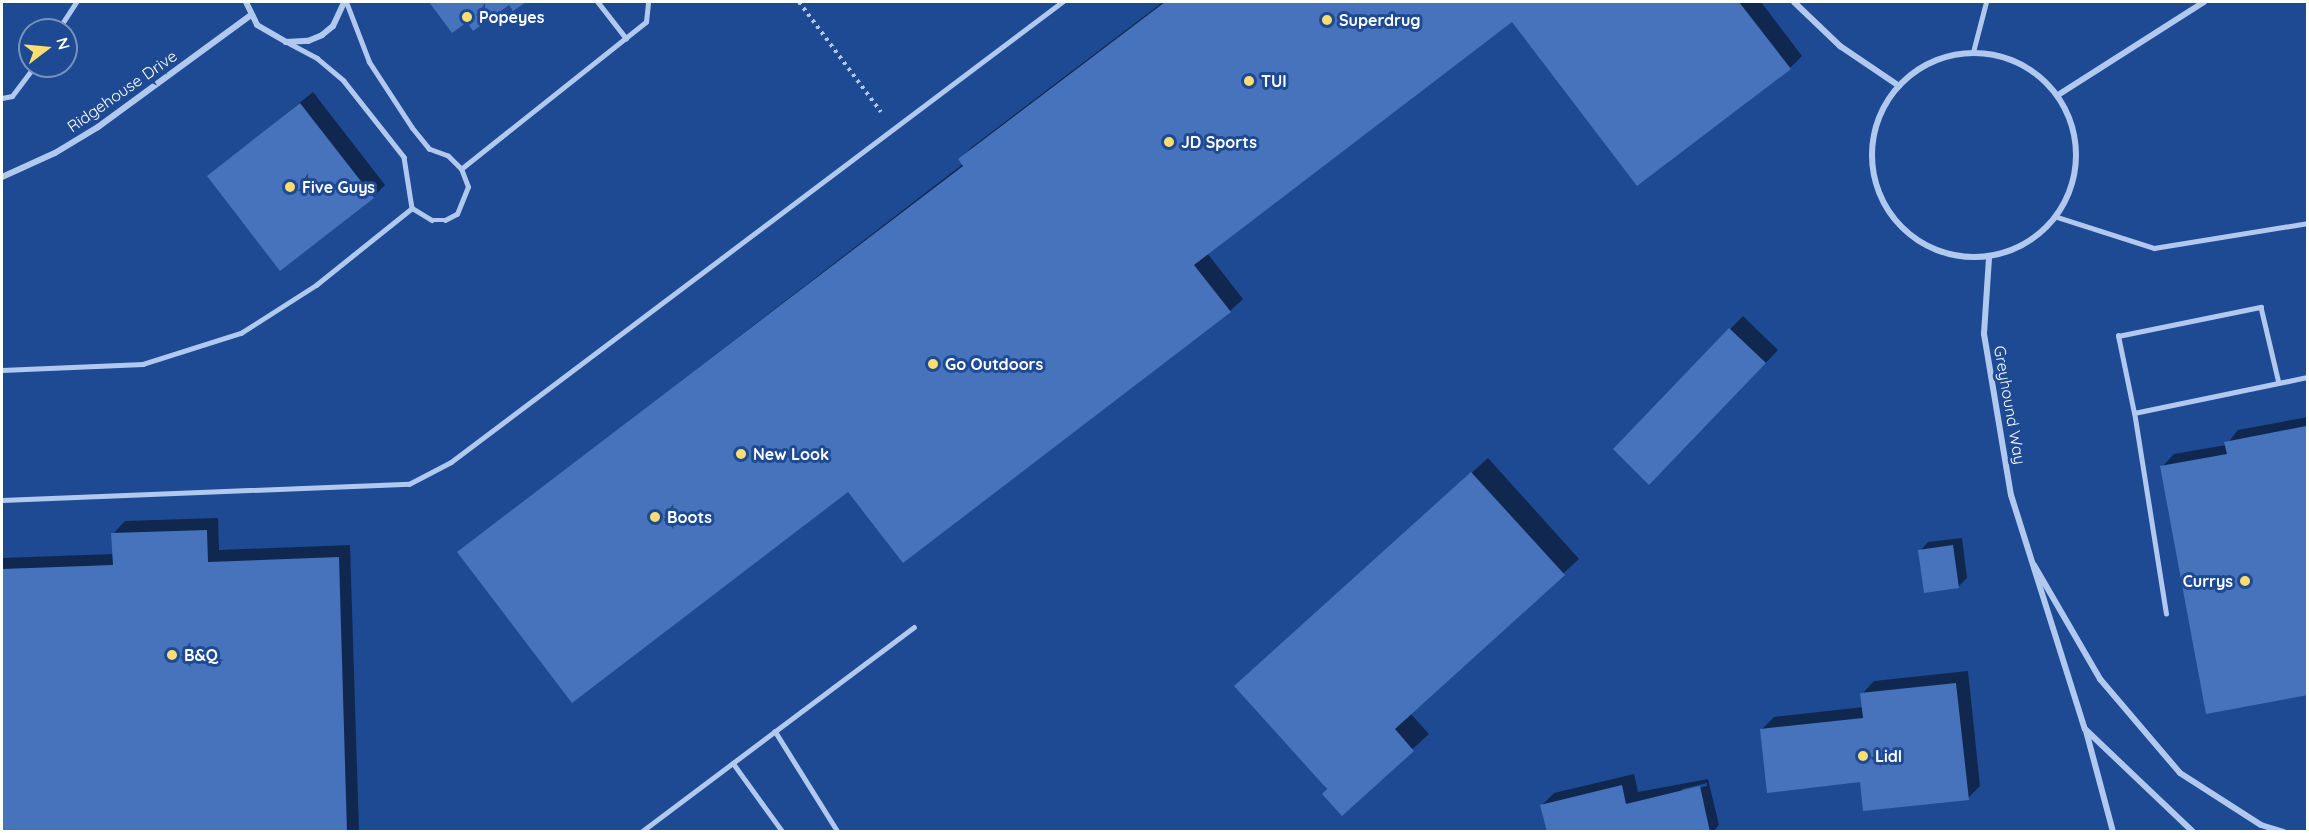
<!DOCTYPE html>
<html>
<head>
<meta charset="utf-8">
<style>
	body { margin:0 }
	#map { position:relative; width:2309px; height:833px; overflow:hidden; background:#1e4a94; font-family:Quicksand,sans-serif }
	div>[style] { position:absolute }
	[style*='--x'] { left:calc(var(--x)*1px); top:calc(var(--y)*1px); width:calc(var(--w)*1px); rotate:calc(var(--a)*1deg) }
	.shadow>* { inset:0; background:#0007 }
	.building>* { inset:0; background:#4673bb }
	.path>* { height:4px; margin-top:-2px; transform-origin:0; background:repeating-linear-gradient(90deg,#b1c9ef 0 3px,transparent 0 7.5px) }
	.service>* { height:4.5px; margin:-2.25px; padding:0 2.25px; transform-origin:2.25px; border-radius:2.25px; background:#b1c9ef }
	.minor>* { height:6px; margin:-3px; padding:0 3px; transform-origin:3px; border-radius:3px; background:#b1c9ef }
	.minor>.ring { margin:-3px; padding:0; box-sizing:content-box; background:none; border:6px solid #b1c9ef; border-radius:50% }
	.dots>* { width:16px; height:16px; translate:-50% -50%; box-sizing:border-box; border:3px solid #1e4a94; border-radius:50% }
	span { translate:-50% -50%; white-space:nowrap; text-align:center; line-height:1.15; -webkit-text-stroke:6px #1e4a94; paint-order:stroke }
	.poi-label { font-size:16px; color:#fff; font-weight:700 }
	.left { translate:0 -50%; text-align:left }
	.right { translate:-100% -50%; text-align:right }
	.street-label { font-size:16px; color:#fff }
	.frame { position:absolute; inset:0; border:3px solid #fff; pointer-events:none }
	.north { position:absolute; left:18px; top:18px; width:60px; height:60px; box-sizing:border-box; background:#1e4a94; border:2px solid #7892bf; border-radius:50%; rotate:74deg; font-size:16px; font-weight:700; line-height:24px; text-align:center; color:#fff }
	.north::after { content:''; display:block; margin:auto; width:21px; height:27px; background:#fddd70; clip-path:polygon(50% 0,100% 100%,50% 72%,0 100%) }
</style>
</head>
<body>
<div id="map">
	<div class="shadow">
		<div style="clip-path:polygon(431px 2px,524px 2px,513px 9px,509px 3px,467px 20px,453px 31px)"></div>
		<div style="clip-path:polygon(1163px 2px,1761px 2px,1802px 56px,1790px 68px,1513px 20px,1207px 253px,1243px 299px,1230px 311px,849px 490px,459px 552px,963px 164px,960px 159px,972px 147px)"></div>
		<div style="clip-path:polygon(313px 92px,385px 185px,373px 197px,209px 176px)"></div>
		<div style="clip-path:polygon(1743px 316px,1778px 350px,1662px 471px,1615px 449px)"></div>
		<div style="clip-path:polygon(2308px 417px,2308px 694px,2162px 467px,2174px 454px,2226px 445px,2238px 430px)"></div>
		<div style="clip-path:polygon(1488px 458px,1579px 559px,1410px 713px,1429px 734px,1342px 814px,1252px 671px)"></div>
		<div style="clip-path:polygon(218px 518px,219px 550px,350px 545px,359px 832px,2px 832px,2px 558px,114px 554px,113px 534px,125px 521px)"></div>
		<div style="clip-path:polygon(1962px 538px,1967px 578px,1958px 587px,1920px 551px,1928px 542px)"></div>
		<div style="clip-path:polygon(1968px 671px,1980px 786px,1968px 798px,1862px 781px,1761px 730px,1774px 717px,1864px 707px,1862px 694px,1874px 681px)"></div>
		<div style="clip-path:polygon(evenodd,1634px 774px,1638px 792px,1708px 779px,1719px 825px,1713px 832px,1548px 832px,1542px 805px,1554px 793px,1634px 774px,1707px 783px,1707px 786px,1682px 792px,1682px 789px,1707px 783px)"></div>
	</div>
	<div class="building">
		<div style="clip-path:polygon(429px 2px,526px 2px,513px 11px,509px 5px,473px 31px,467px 22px,452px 33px)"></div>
		<div style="clip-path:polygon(1165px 2px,1739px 2px,1791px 69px,1637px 186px,1512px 22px,1194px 265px,1231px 312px,903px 563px,848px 492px,572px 703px,457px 552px,963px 166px,958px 159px)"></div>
		<div style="clip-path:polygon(300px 103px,374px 198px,280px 271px,207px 176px)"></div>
		<div style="clip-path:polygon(1729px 328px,1766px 363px,1649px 485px,1613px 449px)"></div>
		<div style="clip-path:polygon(2306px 426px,2308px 695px,2206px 714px,2160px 466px,2227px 454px,2224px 442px)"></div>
		<div style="clip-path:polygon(1471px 472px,1565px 575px,1395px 729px,1414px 751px,1342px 816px,1322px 794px,1327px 789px,1234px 686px)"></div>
		<div style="clip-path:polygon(207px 530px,208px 562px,339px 557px,347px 832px,2px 832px,2px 569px,113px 565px,111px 533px)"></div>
		<div style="clip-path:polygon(1953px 545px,1959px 588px,1924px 593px,1918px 550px)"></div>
		<div style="clip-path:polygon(1956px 683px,1969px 800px,1863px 811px,1860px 782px,1767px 793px,1760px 729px,1863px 718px,1860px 693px)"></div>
		<div style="clip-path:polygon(1622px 785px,1626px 804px,1700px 786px,1710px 832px,1547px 832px,1540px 805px)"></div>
	</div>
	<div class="path">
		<div style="--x:799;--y:2;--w:137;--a:53.3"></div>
	</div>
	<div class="service">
		<div style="--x:598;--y:2;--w:46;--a:52.1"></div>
		<div style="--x:58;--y:30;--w:33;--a:-57"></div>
		<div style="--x:289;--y:43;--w:32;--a:28"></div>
		<div style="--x:317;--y:58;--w:35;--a:40"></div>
		<div style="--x:344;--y:81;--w:97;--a:51.7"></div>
		<div style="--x:404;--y:157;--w:52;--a:81.1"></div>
		<div style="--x:412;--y:208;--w:23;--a:31"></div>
		<div style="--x:432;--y:220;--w:13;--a:0"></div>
		<div style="--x:445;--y:220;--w:13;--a:-27"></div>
		<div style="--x:457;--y:214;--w:29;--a:-68"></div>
		<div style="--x:468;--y:187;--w:19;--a:-111"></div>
		<div style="--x:461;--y:169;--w:18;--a:-135"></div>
		<div style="--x:448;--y:156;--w:20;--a:-160"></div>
		<div style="--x:429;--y:149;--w:27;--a:-129"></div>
		<div style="--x:412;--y:128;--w:79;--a:-123.1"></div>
		<div style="--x:369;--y:62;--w:64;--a:-111"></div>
		<div style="--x:1973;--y:52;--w:52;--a:-75.4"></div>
		<div style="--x:2;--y:98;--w:10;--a:-11"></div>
		<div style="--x:12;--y:96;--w:38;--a:-53"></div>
		<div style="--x:461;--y:169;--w:236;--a:-38.5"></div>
		<div style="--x:646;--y:22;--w:20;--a:-84"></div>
		<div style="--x:2057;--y:217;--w:102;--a:17.7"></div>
		<div style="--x:2154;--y:248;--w:156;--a:-9.2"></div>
		<div style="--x:2;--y:370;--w:141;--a:-2.4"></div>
		<div style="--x:143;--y:364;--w:103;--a:-17.6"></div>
		<div style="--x:241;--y:333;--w:89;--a:-32.6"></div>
		<div style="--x:316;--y:285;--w:123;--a:-38.7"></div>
		<div style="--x:2134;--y:413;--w:79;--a:-101.7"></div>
		<div style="--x:2118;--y:336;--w:146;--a:-11.5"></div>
		<div style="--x:2261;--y:307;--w:78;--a:76.7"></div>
		<div style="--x:2;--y:500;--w:407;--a:-2.3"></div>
		<div style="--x:409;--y:484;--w:47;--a:-27.6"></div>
		<div style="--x:451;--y:462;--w:765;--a:-36.97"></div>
		<div style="--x:2166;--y:614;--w:204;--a:-99"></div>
		<div style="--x:2134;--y:413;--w:178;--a:-11.7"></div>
		<div style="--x:775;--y:731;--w:119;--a:58"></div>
		<div style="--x:733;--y:763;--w:85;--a:54.1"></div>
		<div style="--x:641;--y:832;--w:341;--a:-36.9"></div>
	</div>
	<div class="minor">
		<div style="--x:246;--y:2;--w:25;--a:64"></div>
		<div style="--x:257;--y:25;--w:34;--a:30"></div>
		<div style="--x:286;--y:42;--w:22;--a:-3"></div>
		<div style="--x:308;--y:41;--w:15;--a:-23"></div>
		<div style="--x:322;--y:35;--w:14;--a:-39"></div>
		<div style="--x:333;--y:26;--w:26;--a:-65"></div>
		<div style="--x:1794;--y:2;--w:64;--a:43.7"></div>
		<div style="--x:1840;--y:46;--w:71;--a:34.1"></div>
		<div class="ring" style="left:1872px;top:53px;width:198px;height:198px"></div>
		<div style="--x:2058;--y:95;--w:173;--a:-32.5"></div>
		<div style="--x:2;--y:177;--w:58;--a:-24.4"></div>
		<div style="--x:55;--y:153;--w:50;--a:-31.2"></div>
		<div style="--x:98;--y:127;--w:190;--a:-36.2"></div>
		<div style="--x:1989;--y:258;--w:76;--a:93.8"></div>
		<div style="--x:1984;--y:334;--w:163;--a:80.5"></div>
		<div style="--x:2011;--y:495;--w:245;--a:72.5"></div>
		<div style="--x:2085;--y:729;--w:149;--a:43.6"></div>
		<div style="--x:2034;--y:565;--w:132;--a:59.9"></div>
		<div style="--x:2100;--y:679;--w:123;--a:49.6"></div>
		<div style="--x:2180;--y:773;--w:96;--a:32.7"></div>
		<div style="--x:2261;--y:825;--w:24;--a:17"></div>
		<div style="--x:2086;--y:731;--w:105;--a:75"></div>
	</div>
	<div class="dots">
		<div style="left:467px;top:17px;background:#fddd70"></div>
		<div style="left:1327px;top:20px;background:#fddd70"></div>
		<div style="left:1249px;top:81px;background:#fddd70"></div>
		<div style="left:1169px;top:142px;background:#fddd70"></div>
		<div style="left:290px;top:187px;background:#fddd70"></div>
		<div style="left:933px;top:364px;background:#fddd70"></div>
		<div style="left:741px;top:454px;background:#fddd70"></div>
		<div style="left:655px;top:517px;background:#fddd70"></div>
		<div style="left:2245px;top:581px;background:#fddd70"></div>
		<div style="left:172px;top:655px;background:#fddd70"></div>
		<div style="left:1863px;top:756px;background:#fddd70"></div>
	</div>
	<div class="poi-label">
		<span class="left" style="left:479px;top:17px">Popeyes</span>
		<span class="left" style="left:1339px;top:20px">Superdrug</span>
		<span class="left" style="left:1261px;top:81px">TUI</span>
		<span class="left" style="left:1181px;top:142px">JD Sports</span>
		<span class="left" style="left:302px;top:187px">Five Guys</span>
		<span class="left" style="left:945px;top:364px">Go Outdoors</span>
		<span class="left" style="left:753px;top:454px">New Look</span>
		<span class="left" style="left:667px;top:517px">Boots</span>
		<span class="right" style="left:2233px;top:581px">Currys</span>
		<span class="left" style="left:184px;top:655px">B&amp;Q</span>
		<span class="left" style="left:1875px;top:756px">Lidl</span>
	</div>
	<div class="street-label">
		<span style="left:122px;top:91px;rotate:-35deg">Ridgehouse Drive</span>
		<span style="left:2010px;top:405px;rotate:80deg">Greyhound Way</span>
	</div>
	<div class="frame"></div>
	<div class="north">N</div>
</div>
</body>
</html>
